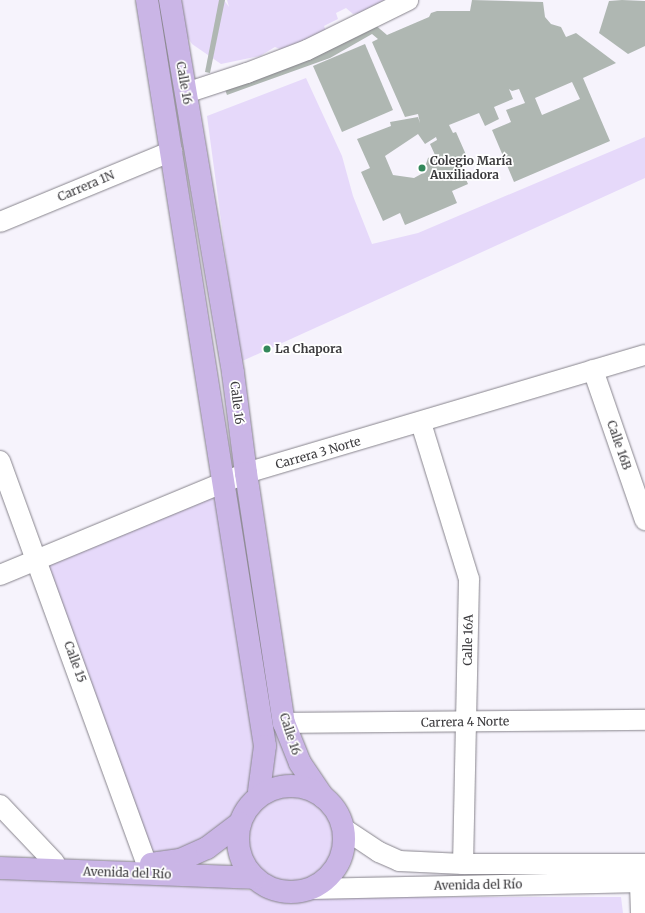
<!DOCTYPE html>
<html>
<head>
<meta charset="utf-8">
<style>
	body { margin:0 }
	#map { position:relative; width:645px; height:913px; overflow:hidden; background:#f6f3fc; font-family:Merriweather,serif }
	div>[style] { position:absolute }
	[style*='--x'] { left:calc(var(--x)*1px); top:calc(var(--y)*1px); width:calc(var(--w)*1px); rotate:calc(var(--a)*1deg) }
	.green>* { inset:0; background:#e6d9fa }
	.building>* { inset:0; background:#afb7b2 }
	.roads { filter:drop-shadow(0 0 1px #87848c) drop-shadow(0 0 1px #87848c) }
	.minor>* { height:20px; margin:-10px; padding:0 10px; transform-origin:10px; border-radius:10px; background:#fff }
	.major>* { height:22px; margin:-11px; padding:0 11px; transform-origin:11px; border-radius:11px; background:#cab5e6 }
	.major>.ring { margin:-11px; padding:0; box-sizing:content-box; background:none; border:22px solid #cab5e6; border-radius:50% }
	.dots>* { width:11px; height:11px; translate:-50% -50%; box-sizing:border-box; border:2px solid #fff; border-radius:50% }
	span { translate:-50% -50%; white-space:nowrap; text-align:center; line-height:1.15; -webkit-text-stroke:3.5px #fff; paint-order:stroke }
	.street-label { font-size:12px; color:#3b3a3d }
	.poi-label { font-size:12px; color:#3b3a3d; font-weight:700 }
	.left { translate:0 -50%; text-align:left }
</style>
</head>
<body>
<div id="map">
	<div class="green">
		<div style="clip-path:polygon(182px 0,224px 0,229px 7px,227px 0,385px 0,360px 13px,353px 14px,346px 8px,336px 13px,338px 19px,324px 26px,327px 34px,282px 50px,275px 47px,260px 56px,221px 64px,192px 44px,179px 24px)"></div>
		<div style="clip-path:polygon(306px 78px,342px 156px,353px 196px,372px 244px,418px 233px,645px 137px,645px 178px,240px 362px,207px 116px)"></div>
		<div style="clip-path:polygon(224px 481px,259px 791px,250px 804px,275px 788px,305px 788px,323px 797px,332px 805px,343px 828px,342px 852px,330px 875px,310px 889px,297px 892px,283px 892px,258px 882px,242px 861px,237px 835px,147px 864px,37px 559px)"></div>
		<div style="clip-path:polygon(234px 490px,237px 490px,272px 724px,296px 780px,284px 780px,268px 784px)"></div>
		<div style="clip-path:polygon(0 872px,141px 875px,296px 897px,621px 897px,623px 913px,0 913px)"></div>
	</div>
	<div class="building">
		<div style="clip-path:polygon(219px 0,225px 0,210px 73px,205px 72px)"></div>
		<div style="clip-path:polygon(evenodd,472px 0,543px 2px,545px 17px,551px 24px,561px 27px,566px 37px,576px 33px,616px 63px,583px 78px,610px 141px,514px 182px,492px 130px,511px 122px,506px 110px,525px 103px,519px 89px,512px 91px,509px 89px,513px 99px,494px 107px,499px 119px,485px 126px,479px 113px,449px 125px,453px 133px,456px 132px,467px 157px,458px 161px,468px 184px,452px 191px,457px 203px,405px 225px,400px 213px,383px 221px,361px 172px,370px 168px,357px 139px,391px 126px,390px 122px,418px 117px,420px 123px,418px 114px,405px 117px,372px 42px,378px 39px,372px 34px,330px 58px,227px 95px,224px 87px,373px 23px,387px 35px,429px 17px,431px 13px,437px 11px,470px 11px,472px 0,572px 82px,580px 99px,542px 115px,535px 98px,572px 82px,472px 0,418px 134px,425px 144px,436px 137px,437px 140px,430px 144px,435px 155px,428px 158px,423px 173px,414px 178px,393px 175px,385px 156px,418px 134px)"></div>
		<div style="clip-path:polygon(622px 0,645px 1px,645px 46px,628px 54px,599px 33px,609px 1px)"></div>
		<div style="clip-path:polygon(365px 44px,393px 110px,342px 132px,313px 66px)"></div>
	</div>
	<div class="roads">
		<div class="minor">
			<div style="--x:186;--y:93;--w:64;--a:-18.2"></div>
			<div style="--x:247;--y:73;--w:64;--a:-21"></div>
			<div style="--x:307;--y:50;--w:113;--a:-26.3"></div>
			<div style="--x:0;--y:222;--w:186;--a:-22.4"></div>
			<div style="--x:593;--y:370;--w:159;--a:70.9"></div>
			<div style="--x:421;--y:423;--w:163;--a:72.9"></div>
			<div style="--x:469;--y:579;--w:285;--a:91.2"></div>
			<div style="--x:0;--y:461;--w:429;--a:70"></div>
			<div style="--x:0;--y:575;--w:266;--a:-22.5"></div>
			<div style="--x:246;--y:473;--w:416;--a:-16.5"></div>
			<div style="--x:284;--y:723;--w:361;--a:-0.5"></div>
			<div style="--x:0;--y:805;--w:79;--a:46.5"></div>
			<div style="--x:343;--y:828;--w:43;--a:33.7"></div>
			<div style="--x:379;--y:852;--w:22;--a:24"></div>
			<div style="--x:399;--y:861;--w:64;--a:2.7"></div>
			<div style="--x:463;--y:864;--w:182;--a:0"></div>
			<div style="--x:310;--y:889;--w:335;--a:-1.2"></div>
			<div style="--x:641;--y:913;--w:31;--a:-92"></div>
			<div style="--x:640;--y:882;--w:11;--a:-63"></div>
		</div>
		<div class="major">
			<div style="--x:147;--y:0;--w:755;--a:81.01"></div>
			<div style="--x:265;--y:746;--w:45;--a:97.6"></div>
			<div style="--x:170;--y:0;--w:378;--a:80.4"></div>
			<div style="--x:233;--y:373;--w:101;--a:82.6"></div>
			<div style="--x:246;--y:473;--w:253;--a:81.4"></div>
			<div style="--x:284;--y:723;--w:43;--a:68.2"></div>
			<div style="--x:300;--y:763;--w:41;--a:55.9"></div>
			<div class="ring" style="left:238px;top:786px;width:84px;height:84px"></div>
			<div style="--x:151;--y:864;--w:29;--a:-8"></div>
			<div style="--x:180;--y:860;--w:30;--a:-24"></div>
			<div style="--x:207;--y:848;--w:41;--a:-37.1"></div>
			<div style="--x:0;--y:868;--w:255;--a:2.2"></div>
		</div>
	</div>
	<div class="dots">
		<div style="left:422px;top:168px;background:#33885b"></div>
		<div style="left:267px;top:349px;background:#33885b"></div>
	</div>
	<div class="street-label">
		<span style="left:184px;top:83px;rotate:80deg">Calle 16</span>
		<span style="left:86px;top:186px;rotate:-23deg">Carrera 1N</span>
		<span style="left:237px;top:403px;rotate:83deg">Calle 16</span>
		<span style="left:619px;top:445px;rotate:71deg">Calle 16B</span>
		<span style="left:318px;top:453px;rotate:-16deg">Carrera 3 Norte</span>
		<span style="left:468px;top:640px;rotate:-89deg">Calle 16A</span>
		<span style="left:75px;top:662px;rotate:70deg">Calle 15</span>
		<span style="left:465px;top:722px;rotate:-1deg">Carrera 4 Norte</span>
		<span style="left:290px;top:734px;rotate:72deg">Calle 16</span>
		<span style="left:127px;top:873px;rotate:2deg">Avenida del Río</span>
		<span style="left:478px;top:885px;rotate:-1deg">Avenida del Río</span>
	</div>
	<div class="poi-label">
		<span class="left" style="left:430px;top:168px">Colegio María<br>Auxiliadora</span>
		<span class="left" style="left:275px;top:349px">La Chapora</span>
	</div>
</div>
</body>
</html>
